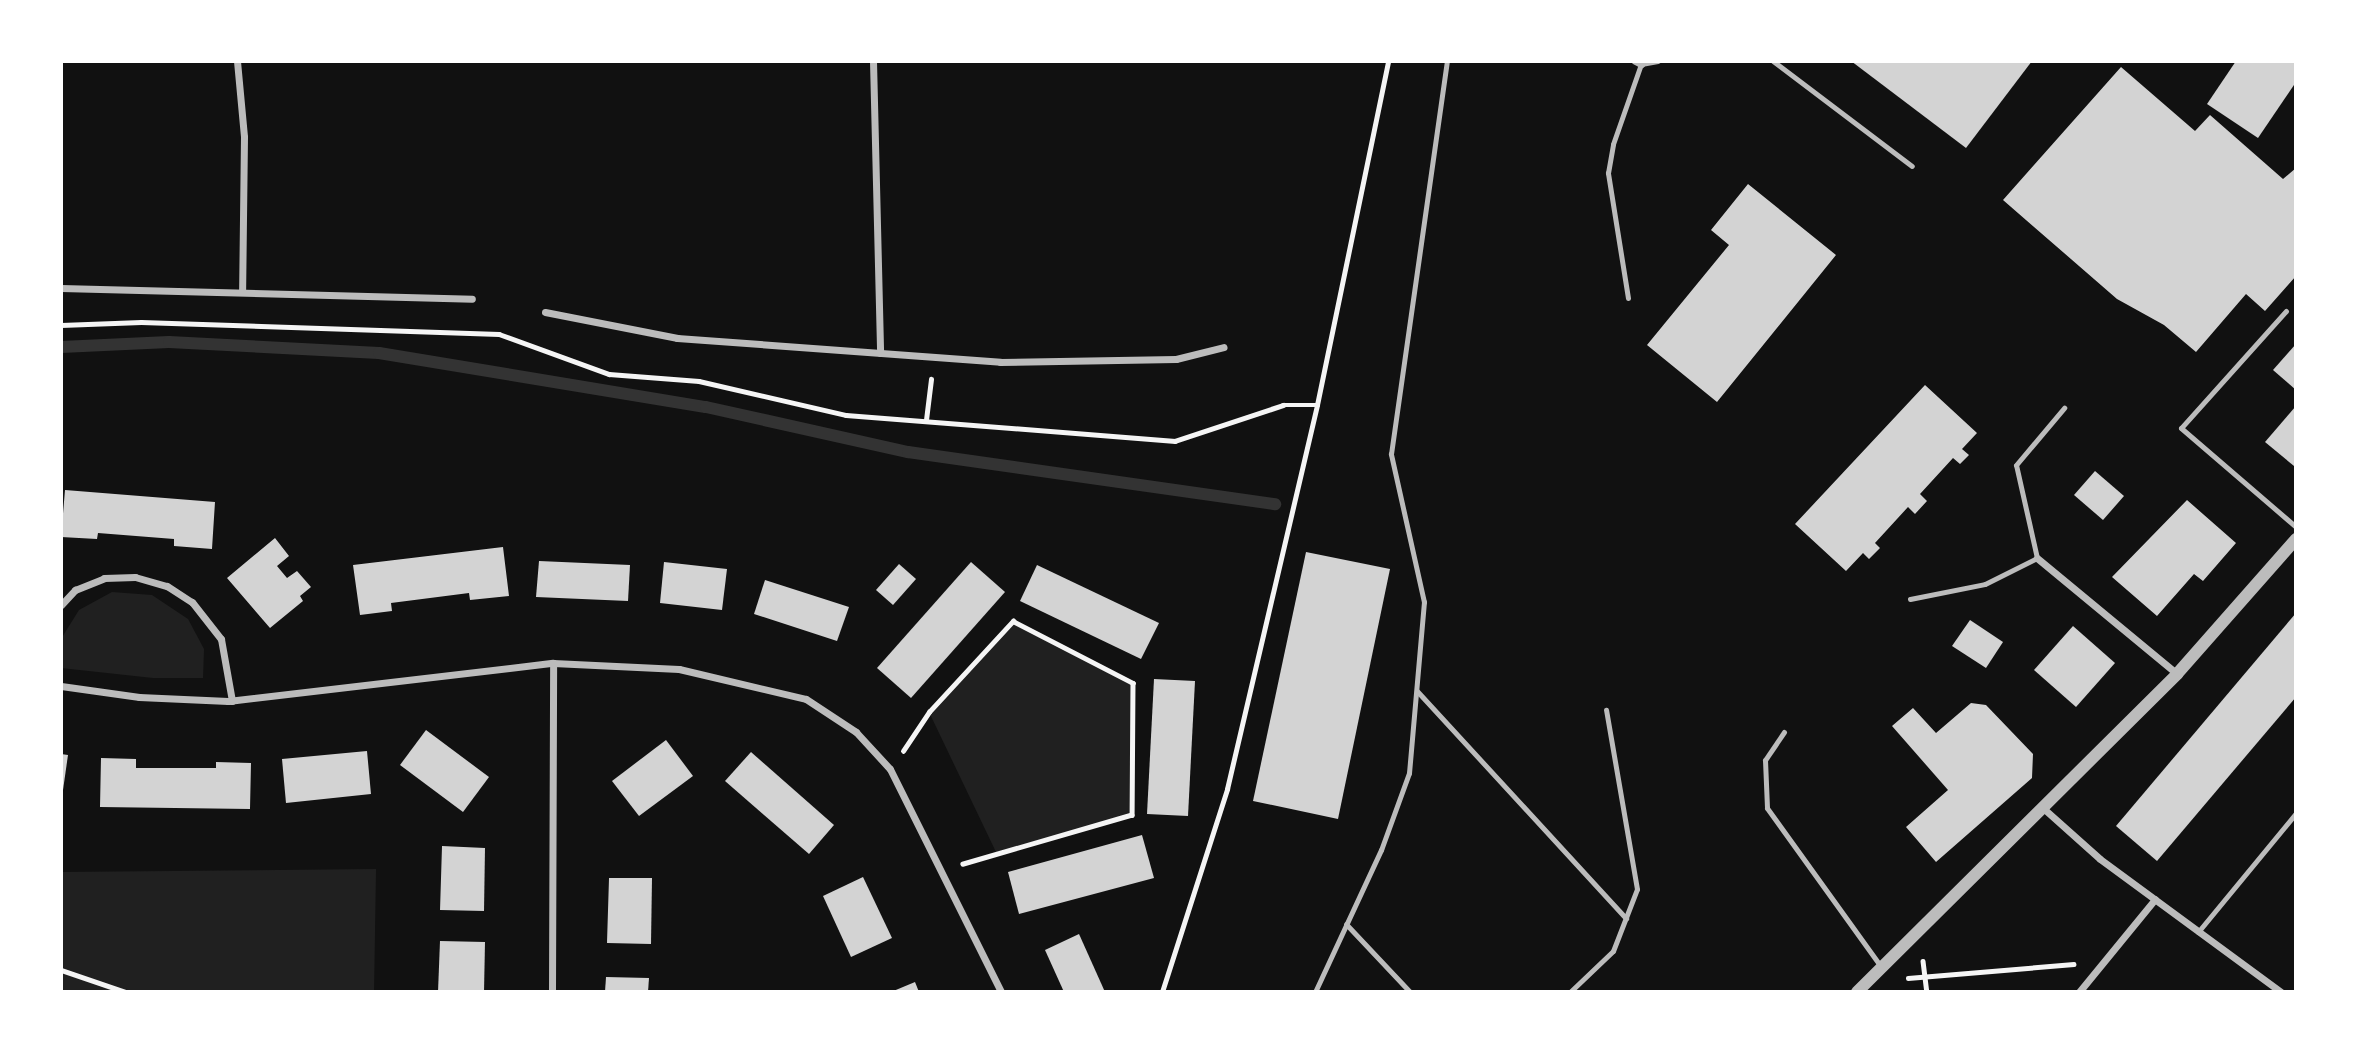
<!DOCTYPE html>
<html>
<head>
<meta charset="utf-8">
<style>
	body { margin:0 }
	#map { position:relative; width:2357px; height:1053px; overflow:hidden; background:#111; font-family:Manrope,sans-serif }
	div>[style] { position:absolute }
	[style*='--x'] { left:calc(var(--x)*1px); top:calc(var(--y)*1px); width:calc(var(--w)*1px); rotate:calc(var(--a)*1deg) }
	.green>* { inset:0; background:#202020 }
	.stream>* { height:12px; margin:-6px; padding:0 6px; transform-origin:6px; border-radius:6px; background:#333 }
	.building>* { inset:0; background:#d3d3d3 }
	.path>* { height:4.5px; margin:-2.25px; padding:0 2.25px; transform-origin:2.25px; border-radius:2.25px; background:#f5f5f5 }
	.service>* { height:5px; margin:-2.5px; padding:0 2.5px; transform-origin:2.5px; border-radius:2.5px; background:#bcbcbc }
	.minor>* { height:7px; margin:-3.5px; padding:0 3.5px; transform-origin:3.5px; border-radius:3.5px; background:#bcbcbc }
	.tertiary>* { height:12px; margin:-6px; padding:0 6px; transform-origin:6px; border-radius:6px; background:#bcbcbc }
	span { translate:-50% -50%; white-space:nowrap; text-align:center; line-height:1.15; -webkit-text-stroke:5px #fff; paint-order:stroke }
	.frame { position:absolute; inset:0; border:63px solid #fff; pointer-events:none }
</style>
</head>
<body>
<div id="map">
	<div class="green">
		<div style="clip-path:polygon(112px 592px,152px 595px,188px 619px,204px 649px,203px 678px,153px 678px,61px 668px,61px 639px,79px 610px)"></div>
		<div style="clip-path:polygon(1013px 621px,1133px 683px,1132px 815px,996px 852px,929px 712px)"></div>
		<div style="clip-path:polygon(376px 869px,374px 992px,61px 992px,61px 872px)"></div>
	</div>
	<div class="stream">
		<div style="--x:61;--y:347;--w:108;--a:-2.7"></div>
		<div style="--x:169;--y:342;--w:210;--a:3"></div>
		<div style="--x:379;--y:353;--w:331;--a:9.4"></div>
		<div style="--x:706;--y:407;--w:207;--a:12.6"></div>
		<div style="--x:908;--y:452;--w:371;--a:8.1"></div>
	</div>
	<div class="building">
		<div style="clip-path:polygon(1851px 61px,2032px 61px,1966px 148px)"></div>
		<div style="clip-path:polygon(2236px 61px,2296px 61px,2296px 82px,2258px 138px,2207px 104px)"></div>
		<div style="clip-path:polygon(2121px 67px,2195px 131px,2210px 115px,2283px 179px,2296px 168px,2296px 276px,2265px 311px,2246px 294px,2196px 352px,2164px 325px,2117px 299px,2003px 200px)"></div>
		<div style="clip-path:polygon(1748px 184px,1836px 255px,1717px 402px,1647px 345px,1729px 245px,1711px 230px)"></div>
		<div style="clip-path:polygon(2296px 344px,2296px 390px,2273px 370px)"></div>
		<div style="clip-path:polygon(1925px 385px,1977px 433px,1962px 449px,1969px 455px,1960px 464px,1953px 458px,1920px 494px,1927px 501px,1915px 514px,1908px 507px,1875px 543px,1880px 548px,1869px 559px,1863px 553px,1846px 571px,1795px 524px)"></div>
		<div style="clip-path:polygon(2296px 406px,2296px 464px,2294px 466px,2265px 442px)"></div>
		<div style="clip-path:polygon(2095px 471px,2124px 496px,2103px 520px,2074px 495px)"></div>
		<div style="clip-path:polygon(65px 490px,215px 502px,212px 549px,174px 546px,174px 539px,98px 533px,97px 539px,61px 537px)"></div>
		<div style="clip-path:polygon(2187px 500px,2236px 543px,2203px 581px,2194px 574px,2157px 616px,2112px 577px)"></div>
		<div style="clip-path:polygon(275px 538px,289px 556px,277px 566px,287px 578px,297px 571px,311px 587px,300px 596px,303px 601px,270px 628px,227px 578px)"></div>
		<div style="clip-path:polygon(503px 547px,509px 596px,470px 600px,469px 593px,391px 603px,392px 611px,360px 615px,353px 565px)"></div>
		<div style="clip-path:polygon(1306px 552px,1390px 569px,1338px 819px,1253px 801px)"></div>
		<div style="clip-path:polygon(539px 561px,630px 565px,628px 601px,536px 597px)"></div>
		<div style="clip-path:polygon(664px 562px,727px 569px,722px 610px,660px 603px)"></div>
		<div style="clip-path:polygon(971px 562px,1005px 592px,911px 698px,877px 668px)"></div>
		<div style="clip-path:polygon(899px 564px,916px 579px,893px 605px,876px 590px)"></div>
		<div style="clip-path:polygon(1037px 565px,1159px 623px,1141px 659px,1020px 601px)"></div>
		<div style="clip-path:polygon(765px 580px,849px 607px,837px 641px,754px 614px)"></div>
		<div style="clip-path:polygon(2296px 613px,2296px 697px,2157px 861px,2116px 826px)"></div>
		<div style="clip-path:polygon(1970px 620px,2003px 642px,1986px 668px,1952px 646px)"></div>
		<div style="clip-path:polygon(2073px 626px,2115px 663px,2076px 707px,2034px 670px)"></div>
		<div style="clip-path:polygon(1154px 679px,1195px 681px,1188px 816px,1147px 814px)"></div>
		<div style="clip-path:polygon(1971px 703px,1986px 705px,2033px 754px,2032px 778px,1936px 862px,1906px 827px,1948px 790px,1892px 726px,1913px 708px,1936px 733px)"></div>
		<div style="clip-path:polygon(426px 730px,489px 777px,463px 812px,400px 765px)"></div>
		<div style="clip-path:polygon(666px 740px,693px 776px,639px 816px,612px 781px)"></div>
		<div style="clip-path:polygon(367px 751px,371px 794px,286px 803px,282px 759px)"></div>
		<div style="clip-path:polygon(751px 752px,834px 825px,809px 854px,725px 781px)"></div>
		<div style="clip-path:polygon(61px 754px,68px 755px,63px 790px,61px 790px)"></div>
		<div style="clip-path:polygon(101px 758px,136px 759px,136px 768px,216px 768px,216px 762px,251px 763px,250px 809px,100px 807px)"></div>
		<div style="clip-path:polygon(1142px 835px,1154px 878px,1019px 914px,1008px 872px)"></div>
		<div style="clip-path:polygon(442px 846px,485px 848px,484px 911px,440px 910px)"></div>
		<div style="clip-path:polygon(863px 877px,892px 938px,851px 957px,823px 896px)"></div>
		<div style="clip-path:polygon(609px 878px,652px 878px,651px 944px,607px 943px)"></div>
		<div style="clip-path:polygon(1079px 934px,1105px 992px,1064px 992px,1045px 950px)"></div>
		<div style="clip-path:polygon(440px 941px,485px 942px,484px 992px,438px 992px)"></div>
		<div style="clip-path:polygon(606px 977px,649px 978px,648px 992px,605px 992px)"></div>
		<div style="clip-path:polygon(915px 982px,919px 992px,891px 992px)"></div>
	</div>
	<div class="path">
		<div style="--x:61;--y:325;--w:80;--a:-2.1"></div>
		<div style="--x:141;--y:322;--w:358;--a:1.9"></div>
		<div style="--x:499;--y:334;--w:117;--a:20"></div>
		<div style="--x:609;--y:374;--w:90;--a:4.4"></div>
		<div style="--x:699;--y:381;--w:151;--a:13"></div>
		<div style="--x:846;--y:415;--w:330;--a:4.5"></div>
		<div style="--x:1175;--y:441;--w:114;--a:-18.4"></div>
		<div style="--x:1283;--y:405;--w:34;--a:0"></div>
		<div style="--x:926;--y:420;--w:41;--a:-83"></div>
		<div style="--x:903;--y:751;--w:47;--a:-56.3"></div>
		<div style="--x:929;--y:712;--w:124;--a:-47.3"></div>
		<div style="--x:1013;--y:621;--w:135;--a:27.3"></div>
		<div style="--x:1133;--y:683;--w:132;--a:90.4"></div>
		<div style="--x:1132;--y:815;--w:176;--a:163.8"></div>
		<div style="--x:1923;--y:961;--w:31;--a:83"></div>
		<div style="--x:61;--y:970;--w:69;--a:18.7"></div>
		<div style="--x:1908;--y:978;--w:166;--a:-4.8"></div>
		<div style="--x:1162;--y:992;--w:213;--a:-72.2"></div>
		<div style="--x:1227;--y:789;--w:394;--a:-76.8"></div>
		<div style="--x:1317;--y:405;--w:351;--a:-78.3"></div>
	</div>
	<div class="service">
		<div style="--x:1773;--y:61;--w:174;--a:37.1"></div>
		<div style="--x:1628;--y:298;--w:127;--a:-99.1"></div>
		<div style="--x:1608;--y:173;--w:29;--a:-80"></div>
		<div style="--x:1613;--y:144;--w:85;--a:-70.7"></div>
		<div style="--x:1641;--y:64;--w:17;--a:-10"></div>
		<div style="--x:2286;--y:311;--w:157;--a:131.9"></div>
		<div style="--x:2181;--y:428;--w:152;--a:40.7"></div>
		<div style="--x:1910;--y:599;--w:76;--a:-11.3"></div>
		<div style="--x:1985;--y:584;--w:58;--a:-26.6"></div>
		<div style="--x:2037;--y:558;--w:95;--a:-102.7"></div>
		<div style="--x:2016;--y:465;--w:75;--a:-49.9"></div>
		<div style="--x:1417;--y:691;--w:309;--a:47.4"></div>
		<div style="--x:1784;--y:732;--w:34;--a:124"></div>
		<div style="--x:1765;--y:760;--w:48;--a:87.6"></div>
		<div style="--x:1767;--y:808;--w:197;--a:54.3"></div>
		<div style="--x:1346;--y:924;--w:93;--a:46.7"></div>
		<div style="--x:2198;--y:932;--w:154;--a:-50.5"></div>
		<div style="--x:1315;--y:992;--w:157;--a:-65.1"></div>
		<div style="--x:1381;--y:850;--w:82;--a:-70"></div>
		<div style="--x:1409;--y:773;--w:172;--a:-85"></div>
		<div style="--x:1424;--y:602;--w:152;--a:-102.6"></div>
		<div style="--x:1391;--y:454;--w:397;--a:-81.9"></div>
		<div style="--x:1570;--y:992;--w:59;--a:-43.6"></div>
		<div style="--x:1613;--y:951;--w:66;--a:-68.8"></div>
		<div style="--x:1637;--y:889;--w:182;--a:-99.8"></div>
	</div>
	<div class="minor">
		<div style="--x:237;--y:61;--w:76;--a:84.7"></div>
		<div style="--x:244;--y:137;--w:153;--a:90.7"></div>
		<div style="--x:873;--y:61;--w:292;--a:88.6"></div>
		<div style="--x:1635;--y:61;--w:7;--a:27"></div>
		<div style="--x:61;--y:288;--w:411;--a:1.5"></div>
		<div style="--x:545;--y:312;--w:135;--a:11.1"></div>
		<div style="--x:677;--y:338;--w:324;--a:4.2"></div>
		<div style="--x:1000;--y:362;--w:176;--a:-1"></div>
		<div style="--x:1176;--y:359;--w:49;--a:-14"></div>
		<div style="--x:2037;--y:558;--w:182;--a:39.6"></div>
		<div style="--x:61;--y:605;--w:21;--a:-47"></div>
		<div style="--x:75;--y:590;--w:31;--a:-22"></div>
		<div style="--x:104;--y:578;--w:31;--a:-2"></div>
		<div style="--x:135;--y:577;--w:33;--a:16"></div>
		<div style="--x:167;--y:586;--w:30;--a:33"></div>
		<div style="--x:192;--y:602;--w:47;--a:51.9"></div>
		<div style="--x:221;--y:639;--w:63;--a:79.9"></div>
		<div style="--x:61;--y:686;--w:79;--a:8"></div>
		<div style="--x:139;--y:697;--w:89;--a:2.6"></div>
		<div style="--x:228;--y:701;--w:327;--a:-6.7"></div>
		<div style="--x:553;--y:663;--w:126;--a:2.7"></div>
		<div style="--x:679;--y:669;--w:130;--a:13.3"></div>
		<div style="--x:806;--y:699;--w:60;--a:33.4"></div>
		<div style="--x:856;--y:732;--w:50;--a:47.4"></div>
		<div style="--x:890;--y:769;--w:249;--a:63.5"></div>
		<div style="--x:2043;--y:808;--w:76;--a:41.8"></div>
		<div style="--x:2100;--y:859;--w:225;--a:36.3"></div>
		<div style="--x:552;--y:992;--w:329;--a:-89.8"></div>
		<div style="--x:2079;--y:992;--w:120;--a:-50.7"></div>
	</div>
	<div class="tertiary">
		<div style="--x:1857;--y:992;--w:451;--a:-44.8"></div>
		<div style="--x:2177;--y:674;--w:180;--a:-48.6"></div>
	</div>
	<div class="frame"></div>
</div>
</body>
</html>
